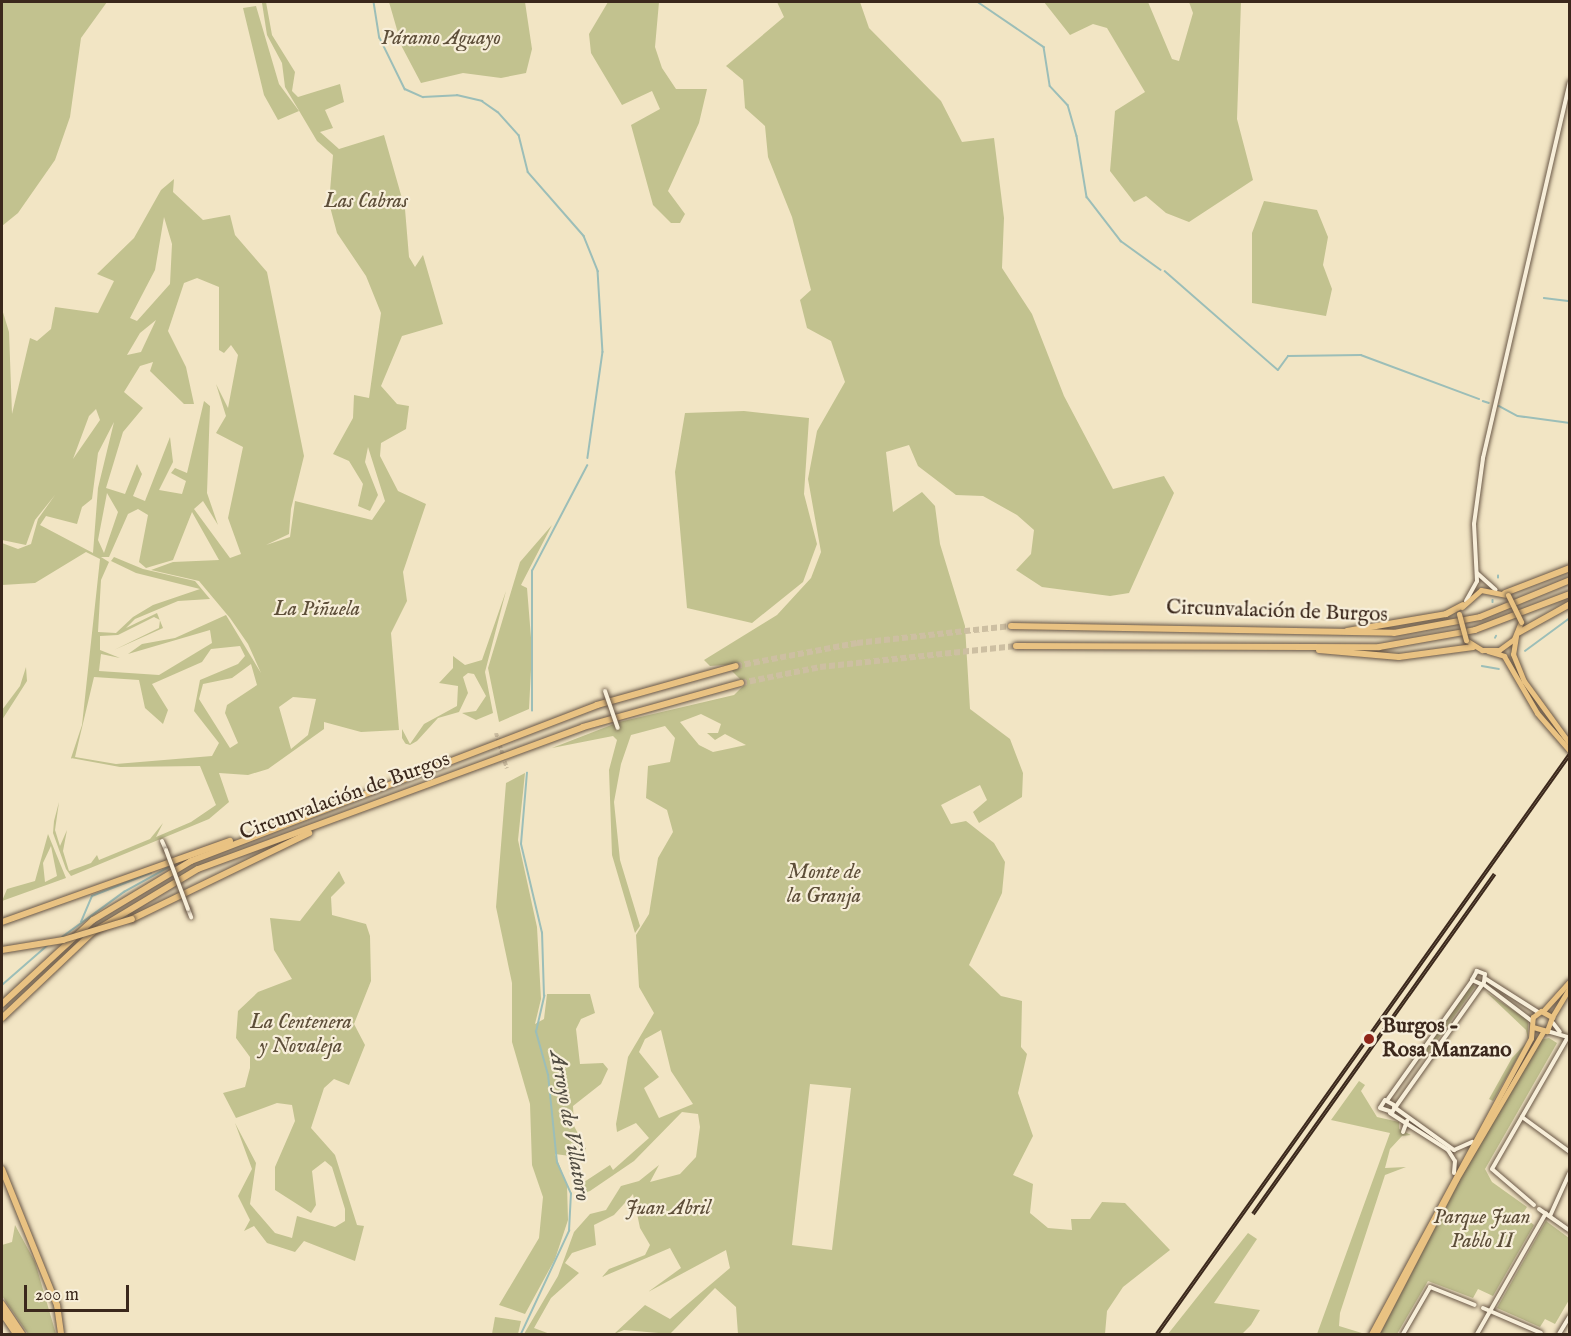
<!DOCTYPE html>
<html>
<head>
<meta charset="utf-8">
<style>
	body { margin:0 }
	#map { position:relative; width:1571px; height:1336px; overflow:hidden; background:#f2e5c4; font-family:"IM FELL English",serif }
	div>[style] { position:absolute }
	[style*='--x'] { left:calc(var(--x)*1px); top:calc(var(--y)*1px); width:calc(var(--w)*1px); rotate:calc(var(--a)*1deg) }
	.green>* { inset:0; background:#c2c28f }
	.stream>* { height:1.5px; margin:-0.75px; padding:0 0.75px; transform-origin:0.75px; border-radius:0.75px; background:#9cbeb8 }
	.minor-tunnel>* { height:4px; margin-top:-2px; transform-origin:0; background:repeating-linear-gradient(90deg,#cdbfa2 0 4px,transparent 0 6px) }
	.highway-tunnel>* { height:6px; margin-top:-3px; transform-origin:0; background:repeating-linear-gradient(90deg,#cdbfa2 0 6px,transparent 0 9px) }
	.roads { filter:drop-shadow(0 0 2px #695746) drop-shadow(0 0 2px #695746) }
	.minor>* { height:4px; margin:-2px; padding:0 2px; transform-origin:2px; border-radius:2px; background:#f7eed9 }
	.major>* { height:5px; margin:-2.5px; padding:0 2.5px; transform-origin:2.5px; border-radius:2.5px; background:#e9c282 }
	.highway>* { height:6px; margin:-3px; padding:0 3px; transform-origin:3px; border-radius:3px; background:#e9c282 }
	.rail>* { height:4px; margin-top:-2px; transform-origin:0; background:repeating-linear-gradient(90deg,#f7eed9 0 4.5px,#3b281c 0 9px); box-sizing:border-box; border-block:2px solid #3b281c }
	.bridges { filter:drop-shadow(0 0 2px #695746) drop-shadow(0 0 2px #695746) }
	.minor-bridge>* { height:4px; margin:-2px; padding:0 2px; transform-origin:2px; border-radius:2px; background:#f7eed9 }
	.major-bridge>* { height:5px; margin:-2.5px; padding:0 2.5px; transform-origin:2.5px; border-radius:2.5px; background:#e9c282 }
	.highway-bridge>* { height:6px; margin:-3px; padding:0 3px; transform-origin:3px; border-radius:3px; background:#e9c282 }
	.dots>* { width:16px; height:16px; translate:-50% -50%; box-sizing:border-box; border:3px solid #f7eed9; border-radius:50% }
	span { translate:-50% -50%; white-space:nowrap; text-align:center; line-height:1.15; -webkit-text-stroke:4.5px #f7eed9; paint-order:stroke }
	.park-label { font-size:21px; color:#5d4e39; font-style:italic }
	.street-label { font-size:21px; color:#3b281c }
	.poi-label { font-size:21px; color:#3b281c; font-weight:700 }
	.left { translate:0 -50%; text-align:left }
	.water-label { font-size:22px; color:#534e43; font-style:italic }
	.frame { position:absolute; inset:0; border:3px solid #3b281c; pointer-events:none }
	.scale { position:absolute; left:24px; top:1285px; width:105px; height:27px; box-sizing:border-box; border:3px solid #3b281c; border-top:0; padding-left:8px; font-size:18px; line-height:21px; white-space:nowrap; color:#3b281c; -webkit-text-stroke:4px #f7eed9; paint-order:stroke }
</style>
</head>
<body>
<div id="map">
	<div class="green">
		<div style="clip-path:polygon(2px 2px,107px 2px,81px 38px,70px 117px,55px 160px,18px 213px,2px 226px)"></div>
		<div style="clip-path:polygon(evenodd,266px 2px,272px 35px,295px 72px,292px 91px,298px 97px,340px 84px,344px 102px,325px 110px,333px 128px,320px 132px,339px 149px,384px 135px,405px 209px,409px 257px,415px 267px,423px 255px,443px 324px,402px 336px,381px 386px,397px 404px,409px 406px,406px 429px,381px 443px,380px 456px,398px 491px,426px 504px,403px 572px,407px 601px,391px 633px,399px 730px,361px 732px,324px 722px,324px 729px,268px 769px,248px 775px,219px 773px,229px 802px,209px 819px,71px 876px,66px 869px,53px 833px,54px 821px,59px 802px,55px 830px,60px 846px,67px 830px,63px 851px,69px 871px,91px 863px,97px 855px,99px 860px,150px 839px,163px 823px,156px 837px,191px 822px,216px 805px,200px 766px,120px 767px,71px 758px,56px 803px,82px 725px,100px 559px,86px 552px,35px 583px,2px 585px,2px 543px,18px 549px,31px 544px,38px 519px,55px 495px,35px 520px,26px 545px,2px 540px,2px 309px,9px 332px,12px 414px,30px 338px,37px 341px,51px 329px,55px 307px,98px 313px,114px 281px,97px 274px,134px 238px,161px 190px,174px 179px,173px 192px,203px 220px,230px 215px,235px 235px,267px 272px,304px 456px,291px 509px,289px 534px,266px 545px,290px 537px,295px 501px,372px 520px,385px 501px,368px 447px,365px 462px,378px 495px,370px 511px,358px 506px,363px 484px,349px 461px,333px 454px,353px 418px,354px 395px,369px 398px,381px 313px,366px 276px,337px 233px,329px 203px,333px 155px,317px 141px,285px 87px,282px 63px,267px 35px,262px 3px,266px 2px,164px 217px,172px 244px,170px 284px,137px 321px,130px 318px,155px 270px,164px 217px,266px 2px,197px 278px,219px 287px,219px 350px,224px 353px,231px 345px,238px 355px,228px 408px,216px 384px,226px 416px,216px 433px,243px 447px,228px 518px,241px 554px,230px 558px,194px 509px,203px 501px,218px 525px,207px 493px,210px 406px,204px 401px,187px 473px,175px 468px,171px 473px,186px 481px,182px 494px,159px 490px,173px 462px,170px 437px,145px 501px,133px 496px,142px 474px,137px 464px,125px 494px,106px 488px,123px 432px,143px 408px,124px 392px,140px 366px,153px 362px,150px 371px,184px 404px,194px 404px,186px 367px,168px 331px,184px 283px,197px 278px,266px 2px,156px 320px,141px 352px,127px 355px,140px 333px,156px 320px,266px 2px,96px 409px,100px 420px,73px 459px,89px 416px,96px 409px,266px 2px,114px 422px,98px 488px,93px 553px,40px 525px,46px 516px,77px 524px,82px 507px,92px 499px,98px 453px,114px 422px,266px 2px,107px 493px,118px 512px,104px 553px,98px 540px,107px 493px,266px 2px,138px 509px,148px 515px,139px 562px,146px 568px,173px 560px,192px 512px,219px 560px,173px 562px,151px 570px,199px 581px,230px 618px,248px 644px,261px 673px,226px 615px,175px 638px,142px 644px,128px 654px,210px 630px,212px 643px,159px 675px,99px 671px,101px 654px,120px 658px,100px 650px,100px 636px,118px 635px,154px 617px,160px 620px,159px 628px,114px 650px,163px 628px,157px 613px,126px 628px,135px 619px,178px 601px,210px 599px,195px 581px,143px 569px,114px 557px,111px 561px,136px 573px,200px 589px,153px 605px,133px 617px,116px 633px,98px 632px,101px 580px,109px 562px,101px 557px,109px 557px,128px 514px,138px 509px,266px 2px,240px 646px,245px 656px,238px 664px,200px 680px,194px 711px,219px 743px,212px 756px,116px 764px,75px 757px,94px 677px,139px 680px,145px 708px,163px 724px,168px 710px,152px 684px,202px 662px,211px 649px,240px 646px,266px 2px,251px 664px,257px 685px,227px 705px,225px 713px,238px 743px,230px 748px,199px 699px,203px 684px,232px 678px,251px 664px,266px 2px,293px 697px,316px 699px,308px 735px,291px 749px,279px 707px,293px 697px)"></div>
		<div style="clip-path:polygon(389px 2px,525px 2px,532px 49px,526px 73px,501px 78px,463px 73px,421px 83px,402px 47px)"></div>
		<div style="clip-path:polygon(608px 2px,659px 2px,655px 47px,662px 68px,676px 89px,707px 89px,699px 123px,668px 191px,685px 214px,680px 223px,671px 223px,653px 205px,631px 125px,660px 109px,652px 91px,622px 105px,591px 53px,589px 34px)"></div>
		<div style="clip-path:polygon(evenodd,777px 2px,860px 2px,869px 28px,941px 101px,962px 142px,994px 138px,1004px 218px,1002px 268px,1032px 314px,1064px 396px,1113px 489px,1164px 476px,1174px 493px,1129px 593px,1110px 596px,1042px 587px,1016px 570px,1031px 554px,1034px 530px,1017px 515px,983px 496px,956px 495px,918px 466px,909px 445px,886px 452px,893px 512px,922px 492px,935px 506px,940px 544px,965px 626px,970px 709px,1010px 739px,1023px 773px,1022px 797px,979px 823px,973px 812px,987px 800px,980px 785px,941px 805px,951px 824px,966px 821px,994px 843px,1005px 862px,1002px 893px,969px 965px,1001px 996px,1022px 1001px,1021px 1047px,1027px 1054px,1018px 1093px,1033px 1136px,1013px 1175px,1033px 1184px,1030px 1213px,1048px 1228px,1072px 1230px,1071px 1219px,1090px 1219px,1102px 1202px,1125px 1203px,1170px 1250px,1123px 1287px,1107px 1311px,1105px 1334px,738px 1334px,736px 1307px,715px 1288px,670px 1334px,624px 1330px,614px 1334px,645px 1305px,670px 1319px,730px 1268px,726px 1250px,648px 1292px,681px 1268px,670px 1248px,602px 1277px,609px 1269px,645px 1255px,650px 1245px,640px 1228px,633px 1194px,614px 1215px,594px 1225px,596px 1245px,572px 1253px,565px 1263px,579px 1273px,551px 1298px,534px 1328px,550px 1334px,524px 1334px,558px 1276px,574px 1232px,590px 1214px,606px 1210px,621px 1186px,639px 1181px,659px 1165px,650px 1182px,680px 1174px,696px 1157px,700px 1127px,698px 1114px,682px 1112px,634px 1161px,590px 1191px,579px 1195px,572px 1181px,581px 1184px,610px 1165px,613px 1170px,649px 1138px,636px 1123px,617px 1132px,616px 1124px,628px 1057px,654px 1013px,639px 987px,636px 935px,649px 914px,658px 858px,673px 832px,667px 810px,646px 798px,648px 766px,670px 762px,675px 738px,665px 726px,631px 735px,621px 764px,614px 802px,620px 860px,640px 926px,635px 933px,612px 855px,609px 770px,617px 740px,613px 736px,552px 748px,619px 722px,734px 695px,745px 684px,732px 671px,740px 664px,710px 666px,704px 660px,777px 615px,811px 578px,821px 552px,808px 479px,817px 431px,845px 382px,831px 341px,807px 328px,800px 300px,811px 290px,792px 217px,768px 157px,765px 126px,745px 108px,743px 80px,726px 66px,784px 17px,777px 2px,701px 714px,721px 724px,718px 733px,707px 733px,715px 740px,725px 734px,746px 745px,713px 752px,699px 745px,680px 722px,701px 714px,777px 2px,661px 1030px,671px 1071px,693px 1104px,659px 1118px,644px 1088px,659px 1077px,639px 1052px,645px 1039px,661px 1030px,777px 2px,810px 1084px,851px 1088px,832px 1250px,792px 1245px,810px 1084px)"></div>
		<div style="clip-path:polygon(1044px 2px,1148px 2px,1172px 59px,1179px 61px,1193px 13px,1189px 2px,1241px 2px,1237px 119px,1253px 180px,1189px 222px,1166px 213px,1146px 196px,1134px 202px,1110px 171px,1115px 111px,1145px 92px,1107px 28px,1093px 24px,1070px 35px)"></div>
		<div style="clip-path:polygon(256px 6px,279px 84px,299px 111px,278px 120px,264px 95px,243px 8px)"></div>
		<div style="clip-path:polygon(1264px 201px,1317px 210px,1328px 237px,1323px 265px,1332px 289px,1326px 316px,1252px 303px,1252px 233px)"></div>
		<div style="clip-path:polygon(744px 411px,809px 418px,804px 494px,817px 544px,803px 582px,752px 623px,687px 608px,675px 472px,685px 413px)"></div>
		<div style="clip-path:polygon(552px 525px,521px 585px,527px 588px,532px 650px,529px 709px,499px 722px,488px 668px,520px 562px)"></div>
		<div style="clip-path:polygon(506px 591px,485px 672px,493px 713px,476px 720px,462px 713px,476px 711px,486px 696px,474px 674px,468px 673px,463px 677px,468px 693px,459px 712px,438px 718px,417px 741px,410px 745px,407px 744px,406px 744px,405px 743px,402px 738px,402px 729px,410px 744px,424px 724px,457px 706px,458px 686px,439px 683px,453px 668px,453px 656px,465px 665px,482px 660px)"></div>
		<div style="clip-path:polygon(26px 667px,27px 681px,2px 720px,2px 710px,20px 686px)"></div>
		<div style="clip-path:polygon(525px 773px,518px 840px,537px 927px,541px 999px,535px 1024px,544px 1019px,547px 994px,590px 994px,595px 1013px,581px 1019px,576px 1029px,580px 1064px,603px 1063px,608px 1069px,601px 1084px,573px 1106px,574px 1126px,586px 1149px,570px 1156px,555px 1154px,567px 1185px,568px 1220px,555px 1259px,525px 1314px,499px 1305px,539px 1238px,543px 1197px,532px 1165px,530px 1104px,512px 1042px,512px 983px,496px 907px,506px 783px)"></div>
		<div style="clip-path:polygon(evenodd,48px 834px,66px 878px,2px 901px,7px 889px,35px 881px,48px 834px,51px 846px,57px 876px,45px 882px,43px 863px,51px 846px)"></div>
		<div style="clip-path:polygon(339px 871px,345px 883px,331px 897px,332px 915px,366px 924px,370px 936px,371px 981px,354px 1024px,365px 1045px,349px 1085px,334px 1079px,324px 1088px,311px 1128px,335px 1155px,357px 1225px,364px 1226px,355px 1261px,304px 1241px,295px 1252px,267px 1243px,254px 1226px,244px 1231px,250px 1220px,238px 1196px,252px 1169px,235px 1123px,256px 1163px,250px 1204px,275px 1233px,292px 1238px,297px 1216px,335px 1227px,345px 1221px,345px 1209px,332px 1167px,325px 1161px,312px 1171px,316px 1205px,311px 1213px,275px 1190px,275px 1167px,295px 1121px,292px 1105px,277px 1103px,236px 1118px,223px 1093px,245px 1087px,250px 1068px,250px 1057px,236px 1038px,238px 1011px,258px 992px,292px 979px,274px 950px,270px 918px,300px 921px)"></div>
		<div style="clip-path:polygon(1472px 984px,1475px 987px,1428px 1053px,1425px 1051px)"></div>
		<div style="clip-path:polygon(1486px 992px,1528px 1020px,1528px 1039px,1526px 1030px)"></div>
		<div style="clip-path:polygon(1549px 1038px,1557px 1043px,1485px 1169px,1492px 1182px,1527px 1207px,1522px 1215px,1534px 1225px,1493px 1296px,1478px 1289px,1473px 1298px,1428px 1281px,1397px 1334px,1380px 1334px,1463px 1174px,1539px 1040px)"></div>
		<div style="clip-path:polygon(1526px 1043px,1493px 1101px,1489px 1099px,1512px 1058px)"></div>
		<div style="clip-path:polygon(1359px 1081px,1365px 1085px,1361px 1091px,1377px 1117px,1399px 1122px,1399px 1129px,1411px 1135px,1402px 1136px,1390px 1149px,1385px 1168px,1406px 1167px,1385px 1175px,1340px 1313px,1339px 1326px,1365px 1334px,1317px 1334px,1390px 1133px,1331px 1120px)"></div>
		<div style="clip-path:polygon(1546px 1221px,1569px 1238px,1569px 1300px,1555px 1324px,1545px 1319px,1540px 1327px,1497px 1308px)"></div>
		<div style="clip-path:polygon(15px 1225px,35px 1262px,56px 1334px,28px 1334px,2px 1296px,2px 1245px,12px 1242px)"></div>
		<div style="clip-path:polygon(1248px 1233px,1257px 1239px,1214px 1303px,1260px 1310px,1251px 1325px,1242px 1334px,1168px 1334px)"></div>
		<div style="clip-path:polygon(495px 1317px,521px 1321px,518px 1334px,492px 1334px)"></div>
	</div>
	<div class="stream">
		<div style="--x:374;--y:2;--w:36;--a:81"></div>
		<div style="--x:380;--y:38;--w:57;--a:63.9"></div>
		<div style="--x:405;--y:89;--w:20;--a:24"></div>
		<div style="--x:423;--y:97;--w:34;--a:-3"></div>
		<div style="--x:457;--y:95;--w:26;--a:13"></div>
		<div style="--x:482;--y:101;--w:19;--a:35"></div>
		<div style="--x:498;--y:112;--w:31;--a:48"></div>
		<div style="--x:519;--y:135;--w:38;--a:76"></div>
		<div style="--x:528;--y:172;--w:85;--a:48.8"></div>
		<div style="--x:584;--y:236;--w:38;--a:68"></div>
		<div style="--x:598;--y:271;--w:81;--a:86.5"></div>
		<div style="--x:603;--y:352;--w:107;--a:98.1"></div>
		<div style="--x:978;--y:2;--w:80;--a:34.3"></div>
		<div style="--x:1044;--y:47;--w:39;--a:81"></div>
		<div style="--x:1050;--y:86;--w:26;--a:47"></div>
		<div style="--x:1068;--y:105;--w:32;--a:74"></div>
		<div style="--x:1077;--y:136;--w:62;--a:80.7"></div>
		<div style="--x:1087;--y:197;--w:56;--a:52.3"></div>
		<div style="--x:1121;--y:241;--w:49;--a:35.9"></div>
		<div style="--x:1165;--y:271;--w:150;--a:41.2"></div>
		<div style="--x:1278;--y:370;--w:17;--a:-54"></div>
		<div style="--x:1288;--y:356;--w:73;--a:-0.8"></div>
		<div style="--x:1361;--y:355;--w:126;--a:20.4"></div>
		<div style="--x:1544;--y:298;--w:26;--a:7"></div>
		<div style="--x:1483;--y:401;--w:6;--a:18"></div>
		<div style="--x:1499;--y:406;--w:21;--a:28"></div>
		<div style="--x:1518;--y:416;--w:52;--a:7.7"></div>
		<div style="--x:1498;--y:578;--w:2;--a:-90"></div>
		<div style="--x:1493;--y:600;--w:2;--a:90"></div>
		<div style="--x:1495;--y:638;--w:2;--a:-63"></div>
		<div style="--x:1525;--y:651;--w:56;--a:-36.3"></div>
		<div style="--x:1482;--y:666;--w:17;--a:10"></div>
		<div style="--x:532;--y:711;--w:140;--a:-90"></div>
		<div style="--x:532;--y:571;--w:119;--a:-62.4"></div>
		<div style="--x:81;--y:922;--w:28;--a:-67"></div>
		<div style="--x:92;--y:896;--w:63;--a:-21.3"></div>
		<div style="--x:62;--y:937;--w:77;--a:-36"></div>
		<div style="--x:124;--y:892;--w:60;--a:-29.1"></div>
		<div style="--x:2;--y:985;--w:61;--a:-41"></div>
		<div style="--x:521;--y:1334;--w:114;--a:-65"></div>
		<div style="--x:569;--y:1231;--w:37;--a:-87"></div>
		<div style="--x:571;--y:1194;--w:34;--a:-114"></div>
		<div style="--x:557;--y:1163;--w:88;--a:-95.8"></div>
		<div style="--x:548;--y:1075;--w:45;--a:-105.6"></div>
		<div style="--x:536;--y:1032;--w:37;--a:-77"></div>
		<div style="--x:544;--y:996;--w:63;--a:-91.8"></div>
		<div style="--x:542;--y:933;--w:91;--a:-103.3"></div>
		<div style="--x:521;--y:844;--w:71;--a:-85.2"></div>
	</div>
	<div class="minor-tunnel">
		<div style="--x:496;--y:733;--w:37;--a:73"></div>
	</div>
	<div class="highway-tunnel">
		<div style="--x:736;--y:666;--w:123;--a:-10.8"></div>
		<div style="--x:857;--y:643;--w:155;--a:-6.3"></div>
		<div style="--x:741;--y:683;--w:81;--a:-11.4"></div>
		<div style="--x:820;--y:667;--w:197;--a:-6.1"></div>
	</div>
	<div class="roads">
		<div class="minor">
			<div style="--x:1477;--y:573;--w:25;--a:42"></div>
			<div style="--x:1466;--y:601;--w:23;--a:-61"></div>
			<div style="--x:1477;--y:581;--w:57;--a:-93"></div>
			<div style="--x:1474;--y:524;--w:67;--a:-82.2"></div>
			<div style="--x:1483;--y:458;--w:386;--a:-77"></div>
			<div style="--x:162;--y:841;--w:10;--a:66"></div>
			<div style="--x:188;--y:909;--w:9;--a:69"></div>
			<div style="--x:1486;--y:979;--w:62;--a:32.4"></div>
			<div style="--x:1483;--y:984;--w:61;--a:37.1"></div>
			<div style="--x:1553;--y:1023;--w:11;--a:52"></div>
			<div style="--x:1547;--y:1031;--w:22;--a:16"></div>
			<div style="--x:1388;--y:1099;--w:145;--a:-54.6"></div>
			<div style="--x:1394;--y:1105;--w:10;--a:-151"></div>
			<div style="--x:1385;--y:1100;--w:9;--a:122"></div>
			<div style="--x:1380;--y:1108;--w:13;--a:18"></div>
			<div style="--x:1392;--y:1112;--w:159;--a:-54.7"></div>
			<div style="--x:1484;--y:982;--w:8;--a:-83"></div>
			<div style="--x:1485;--y:974;--w:9;--a:-159"></div>
			<div style="--x:1477;--y:971;--w:10;--a:119"></div>
			<div style="--x:1472;--y:980;--w:10;--a:24"></div>
			<div style="--x:1394;--y:1107;--w:74;--a:35.6"></div>
			<div style="--x:1454;--y:1150;--w:20;--a:-24"></div>
			<div style="--x:1390;--y:1113;--w:69;--a:32.5"></div>
			<div style="--x:1448;--y:1150;--w:13;--a:58"></div>
			<div style="--x:1455;--y:1161;--w:12;--a:95"></div>
			<div style="--x:1522;--y:1117;--w:59;--a:36.1"></div>
			<div style="--x:1403;--y:1132;--w:12;--a:-70"></div>
			<div style="--x:1534;--y:1205;--w:55;--a:-139.4"></div>
			<div style="--x:1492;--y:1169;--w:152;--a:-60.1"></div>
			<div style="--x:1539;--y:1209;--w:38;--a:35"></div>
			<div style="--x:1550;--y:1216;--w:48;--a:-65.6"></div>
			<div style="--x:1483;--y:1308;--w:63;--a:23.3"></div>
			<div style="--x:1403;--y:1334;--w:54;--a:-60.1"></div>
			<div style="--x:1430;--y:1287;--w:48;--a:21.8"></div>
			<div style="--x:1477;--y:1334;--w:139;--a:-60.3"></div>
			<div style="--x:1559;--y:1334;--w:21;--a:-59"></div>
		</div>
		<div class="major">
			<div style="--x:1462;--y:607;--w:25;--a:-42"></div>
			<div style="--x:1481;--y:590;--w:26;--a:11"></div>
			<div style="--x:1516;--y:636;--w:18;--a:99"></div>
			<div style="--x:1513;--y:654;--w:29;--a:68"></div>
			<div style="--x:1524;--y:681;--w:78;--a:53.9"></div>
			<div style="--x:1466;--y:640;--w:19;--a:32"></div>
			<div style="--x:1482;--y:650;--w:17;--a:0"></div>
			<div style="--x:1499;--y:650;--w:19;--a:-36"></div>
			<div style="--x:1514;--y:639;--w:18;--a:-68"></div>
			<div style="--x:1488;--y:651;--w:17;--a:17"></div>
			<div style="--x:1504;--y:656;--w:66;--a:59.9"></div>
			<div style="--x:1537;--y:713;--w:50;--a:49"></div>
			<div style="--x:1543;--y:1011;--w:40;--a:-48"></div>
			<div style="--x:1552;--y:1017;--w:35;--a:-59"></div>
			<div style="--x:1371;--y:1334;--w:336;--a:-61.6"></div>
			<div style="--x:1531;--y:1038;--w:21;--a:-85"></div>
			<div style="--x:1533;--y:1017;--w:10;--a:-37"></div>
			<div style="--x:1541;--y:1011;--w:13;--a:29"></div>
			<div style="--x:1552;--y:1017;--w:15;--a:110"></div>
			<div style="--x:1547;--y:1031;--w:15;--a:-164"></div>
			<div style="--x:1376;--y:1334;--w:174;--a:-62.5"></div>
			<div style="--x:1456;--y:1180;--w:172;--a:-59.6"></div>
		</div>
		<div class="highway">
			<div style="--x:1505;--y:593;--w:70;--a:-21"></div>
			<div style="--x:1011;--y:626;--w:383;--a:1"></div>
			<div style="--x:1394;--y:633;--w:87;--a:-10.5"></div>
			<div style="--x:1480;--y:617;--w:97;--a:-22.3"></div>
			<div style="--x:1347;--y:631;--w:100;--a:-9.7"></div>
			<div style="--x:1446;--y:614;--w:19;--a:-28"></div>
			<div style="--x:1518;--y:633;--w:60;--a:-29.1"></div>
			<div style="--x:1016;--y:646;--w:363;--a:0.2"></div>
			<div style="--x:1379;--y:647;--w:97;--a:-10"></div>
			<div style="--x:1475;--y:630;--w:102;--a:-20.8"></div>
			<div style="--x:1319;--y:650;--w:80;--a:5"></div>
			<div style="--x:1399;--y:657;--w:75;--a:-7.7"></div>
			<div style="--x:132;--y:919;--w:197;--a:-25.9"></div>
			<div style="--x:2;--y:922;--w:242;--a:-19.6"></div>
			<div style="--x:2;--y:1004;--w:124;--a:-42.7"></div>
			<div style="--x:93;--y:920;--w:114;--a:-31"></div>
			<div style="--x:191;--y:861;--w:435;--a:-21"></div>
			<div style="--x:597;--y:705;--w:144;--a:-15.7"></div>
			<div style="--x:2;--y:1018;--w:125;--a:-43.4"></div>
			<div style="--x:93;--y:932;--w:122;--a:-31"></div>
			<div style="--x:198;--y:869;--w:410;--a:-20.2"></div>
			<div style="--x:583;--y:727;--w:164;--a:-15.6"></div>
			<div style="--x:2;--y:1169;--w:147;--a:68"></div>
			<div style="--x:57;--y:1305;--w:29;--a:82"></div>
			<div style="--x:2;--y:1304;--w:36;--a:56"></div>
			<div style="--x:2;--y:1313;--w:25;--a:56"></div>
		</div>
	</div>
	<div class="rail">
		<div style="--x:1253;--y:1214;--w:417;--a:-54.6"></div>
		<div style="--x:1157;--y:1334;--w:712;--a:-54.55"></div>
	</div>
	<div class="bridges">
		<div class="minor-bridge">
			<div style="--x:605;--y:691;--w:39;--a:71"></div>
			<div style="--x:166;--y:850;--w:63;--a:69.6"></div>
		</div>
		<div class="major-bridge">
			<div style="--x:1508;--y:595;--w:30;--a:64"></div>
			<div style="--x:1459;--y:614;--w:27;--a:75"></div>
		</div>
		<div class="highway-bridge">
			<div style="--x:2;--y:950;--w:62;--a:-9.3"></div>
			<div style="--x:63;--y:940;--w:72;--a:-16.9"></div>
		</div>
	</div>
	<div class="dots">
		<div style="left:1369px;top:1039px;background:#8f2418"></div>
	</div>
	<div class="park-label">
		<span style="left:441px;top:39px">Páramo Aguayo</span>
		<span style="left:366px;top:202px">Las Cabras</span>
		<span style="left:317px;top:610px">La Piñuela</span>
		<span style="left:824px;top:885px">Monte de<br>la Granja</span>
		<span style="left:301px;top:1035px">La Centenera<br>y Novaleja</span>
		<span style="left:668px;top:1209px">Juan Abril</span>
		<span style="left:1482px;top:1230px">Parque Juan<br>Pablo II</span>
	</div>
	<div class="street-label">
		<span style="left:1277px;top:612px;rotate:2deg">Circunvalación de Burgos</span>
		<span style="left:345px;top:797px;rotate:-20deg">Circunvalación de Burgos</span>
	</div>
	<div class="poi-label">
		<span class="left" style="left:1382px;top:1039px">Burgos -<br>Rosa Manzano</span>
	</div>
	<div class="water-label">
		<span style="left:569px;top:1126px;rotate:80deg">Arroyo de Villatoro</span>
	</div>
	<div class="frame"></div>
	<div class="scale">200 m</div>
</div>
</body>
</html>
